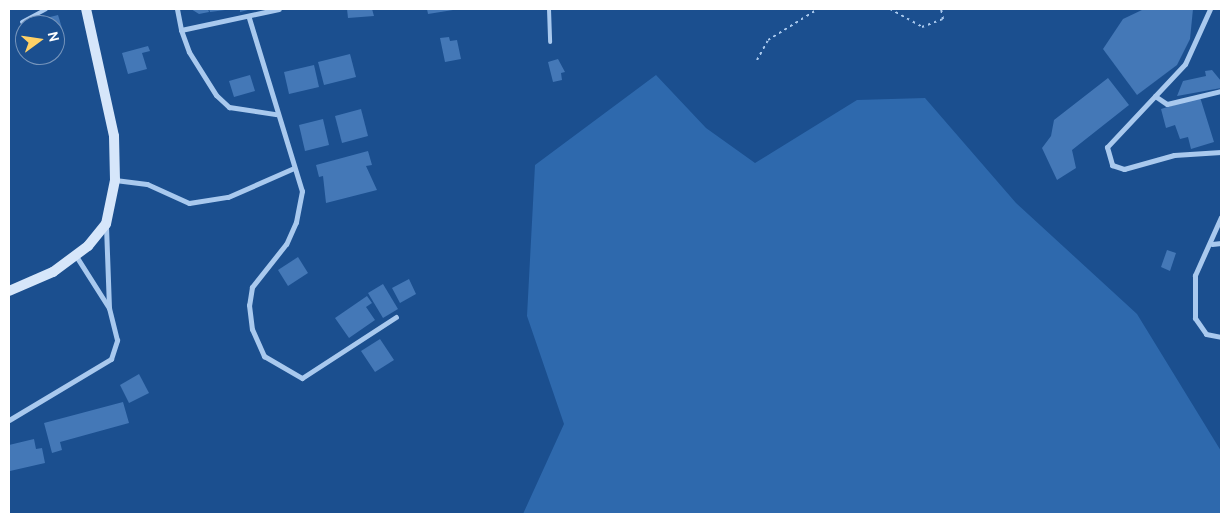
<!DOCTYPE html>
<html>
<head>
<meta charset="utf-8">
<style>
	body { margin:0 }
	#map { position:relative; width:1230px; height:523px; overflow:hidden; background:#1b4f8f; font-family:Cabin,sans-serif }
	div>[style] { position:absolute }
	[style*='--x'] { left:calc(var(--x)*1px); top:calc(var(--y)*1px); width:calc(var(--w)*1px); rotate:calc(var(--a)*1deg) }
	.green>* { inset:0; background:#2e69ad }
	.building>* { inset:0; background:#4478b7 }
	.path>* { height:2px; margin-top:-1px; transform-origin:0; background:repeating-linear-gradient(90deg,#a9c9ee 0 2.5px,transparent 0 6.5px) }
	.lane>* { height:4px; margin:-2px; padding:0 2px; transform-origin:2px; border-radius:2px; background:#a9c9ee }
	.street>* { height:5px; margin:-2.5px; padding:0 2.5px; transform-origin:2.5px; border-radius:2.5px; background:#a9c9ee }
	.secondary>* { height:10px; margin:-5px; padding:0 5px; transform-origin:5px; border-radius:5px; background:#d6e6fa }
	span { translate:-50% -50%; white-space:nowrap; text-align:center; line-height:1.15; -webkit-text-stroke:5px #1b4f8f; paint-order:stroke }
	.frame { position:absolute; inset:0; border:10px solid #fff; pointer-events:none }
	.north { position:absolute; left:15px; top:15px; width:50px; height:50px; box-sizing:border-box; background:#1b4f8f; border:1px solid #7695bc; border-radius:50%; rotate:76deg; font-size:14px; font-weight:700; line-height:20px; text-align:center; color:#fff }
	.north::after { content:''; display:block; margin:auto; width:18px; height:22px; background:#ffd166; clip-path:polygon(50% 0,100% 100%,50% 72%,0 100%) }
</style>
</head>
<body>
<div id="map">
	<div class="green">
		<div style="clip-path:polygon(656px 75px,706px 128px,755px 163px,857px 100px,925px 98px,1016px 203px,1137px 314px,1221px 451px,1221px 514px,523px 514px,564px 424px,527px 316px,535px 165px)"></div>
	</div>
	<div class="building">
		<div style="clip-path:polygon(191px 9px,208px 9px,209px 12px,199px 14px)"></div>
		<div style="clip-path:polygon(209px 9px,225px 9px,225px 10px,210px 12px)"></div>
		<div style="clip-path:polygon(240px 9px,252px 9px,240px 12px)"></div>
		<div style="clip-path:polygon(347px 9px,372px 9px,374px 16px,348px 18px)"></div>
		<div style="clip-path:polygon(427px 9px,453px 9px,453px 10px,428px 14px)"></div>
		<div style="clip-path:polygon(1144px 9px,1193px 9px,1190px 39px,1177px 65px,1137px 95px,1103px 49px,1123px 19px)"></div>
		<div style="clip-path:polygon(58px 15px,62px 28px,39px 25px,38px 20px)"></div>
		<div style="clip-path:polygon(449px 37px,450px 41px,457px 40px,461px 59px,445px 62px,440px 38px)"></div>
		<div style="clip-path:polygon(148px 46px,150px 51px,142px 53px,147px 69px,128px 74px,122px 53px)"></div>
		<div style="clip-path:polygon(350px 54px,356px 77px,324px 85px,318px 62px)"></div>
		<div style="clip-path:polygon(558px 59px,565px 72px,561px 73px,562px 80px,553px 82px,548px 62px)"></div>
		<div style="clip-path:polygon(314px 65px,319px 87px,289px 94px,284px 72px)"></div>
		<div style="clip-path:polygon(1212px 70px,1221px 81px,1221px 88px,1177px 96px,1183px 81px,1206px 76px,1205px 71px)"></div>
		<div style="clip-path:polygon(250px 75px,255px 91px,234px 97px,229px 81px)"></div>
		<div style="clip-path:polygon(1108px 78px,1129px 105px,1072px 150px,1076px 168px,1057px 180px,1042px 148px,1051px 136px,1054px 120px)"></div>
		<div style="clip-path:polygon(1200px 97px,1214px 142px,1191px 149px,1188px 137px,1180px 139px,1175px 125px,1166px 128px,1161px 109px)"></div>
		<div style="clip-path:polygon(361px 109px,368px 136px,342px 143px,335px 116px)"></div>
		<div style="clip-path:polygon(323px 119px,329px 145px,305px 151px,299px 125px)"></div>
		<div style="clip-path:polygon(368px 151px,372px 165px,366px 166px,377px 190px,326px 203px,323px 176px,319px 177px,316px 165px)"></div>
		<div style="clip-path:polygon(1167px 250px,1176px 253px,1170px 271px,1161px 267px)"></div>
		<div style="clip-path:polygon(298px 257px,308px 273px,288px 286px,278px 270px)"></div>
		<div style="clip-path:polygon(409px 279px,416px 294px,400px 303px,392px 288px)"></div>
		<div style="clip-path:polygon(383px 284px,398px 309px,383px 318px,368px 293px)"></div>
		<div style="clip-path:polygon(367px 296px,372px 303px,366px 307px,375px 320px,349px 338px,335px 318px)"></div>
		<div style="clip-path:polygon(380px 339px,394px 360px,375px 372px,361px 351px)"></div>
		<div style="clip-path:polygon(139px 374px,149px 393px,129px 403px,120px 385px)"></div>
		<div style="clip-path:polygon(123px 402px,129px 423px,60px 442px,62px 450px,52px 453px,44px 423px)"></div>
		<div style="clip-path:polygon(34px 439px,36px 449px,42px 448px,45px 463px,10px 471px,9px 445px)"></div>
	</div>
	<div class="path">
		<div style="--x:890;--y:9;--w:37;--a:29"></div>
		<div style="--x:922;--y:27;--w:22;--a:-21"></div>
		<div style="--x:943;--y:19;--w:10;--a:-101"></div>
		<div style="--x:757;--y:60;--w:23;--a:-61"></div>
		<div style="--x:768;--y:40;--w:59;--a:-31.8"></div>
	</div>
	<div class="lane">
		<div style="--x:549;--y:9;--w:33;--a:88"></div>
		<div style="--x:22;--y:22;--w:27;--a:-28"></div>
	</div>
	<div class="street">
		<div style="--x:177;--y:9;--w:21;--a:79"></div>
		<div style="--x:181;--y:30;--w:100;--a:-12.1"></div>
		<div style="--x:1210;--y:9;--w:60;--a:114.4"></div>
		<div style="--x:1185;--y:64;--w:114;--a:133.2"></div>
		<div style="--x:1107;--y:147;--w:19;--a:74"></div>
		<div style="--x:1112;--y:165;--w:13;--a:18"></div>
		<div style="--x:1124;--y:169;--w:52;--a:-15.6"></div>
		<div style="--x:1174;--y:155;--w:47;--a:-3.7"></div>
		<div style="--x:249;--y:18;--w:181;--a:73"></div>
		<div style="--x:302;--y:191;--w:32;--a:101"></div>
		<div style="--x:296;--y:222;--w:24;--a:114"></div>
		<div style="--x:286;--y:244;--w:55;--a:128.3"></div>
		<div style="--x:252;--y:287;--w:18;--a:99"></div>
		<div style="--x:249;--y:305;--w:24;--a:83"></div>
		<div style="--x:252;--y:329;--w:30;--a:66"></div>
		<div style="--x:264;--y:356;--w:44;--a:30.1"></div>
		<div style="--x:302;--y:378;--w:112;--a:-33"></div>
		<div style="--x:181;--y:30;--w:23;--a:70"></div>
		<div style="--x:189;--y:52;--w:51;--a:57.9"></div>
		<div style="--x:216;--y:95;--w:18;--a:43"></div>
		<div style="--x:229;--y:107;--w:47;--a:8.7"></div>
		<div style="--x:1155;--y:96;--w:14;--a:34"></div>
		<div style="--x:1167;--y:104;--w:56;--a:-13.5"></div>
		<div style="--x:115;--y:180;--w:32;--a:7"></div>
		<div style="--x:147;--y:184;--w:46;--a:24.3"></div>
		<div style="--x:189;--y:203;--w:39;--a:-9"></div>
		<div style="--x:228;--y:197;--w:72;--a:-23.7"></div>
		<div style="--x:1221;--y:217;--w:64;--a:114.1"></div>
		<div style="--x:1195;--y:275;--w:43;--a:90"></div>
		<div style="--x:1195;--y:318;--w:19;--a:55"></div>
		<div style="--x:1206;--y:334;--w:15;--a:11"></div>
		<div style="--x:106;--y:226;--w:82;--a:87.9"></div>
		<div style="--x:1212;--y:244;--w:9;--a:-6"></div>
		<div style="--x:9;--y:420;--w:119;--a:-30.9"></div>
		<div style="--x:111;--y:359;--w:20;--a:-72"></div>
		<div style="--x:117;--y:340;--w:33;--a:-104"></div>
		<div style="--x:109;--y:308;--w:62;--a:-122.4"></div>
	</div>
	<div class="secondary">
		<div style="--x:9;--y:291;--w:48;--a:-23.4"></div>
		<div style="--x:53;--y:272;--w:44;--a:-36.6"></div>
		<div style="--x:88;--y:246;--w:28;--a:-51"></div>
		<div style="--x:106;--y:224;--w:45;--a:-78.4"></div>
		<div style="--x:115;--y:180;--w:44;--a:-91.3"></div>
		<div style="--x:114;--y:136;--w:130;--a:-102.4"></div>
	</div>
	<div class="frame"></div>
	<div class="north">N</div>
</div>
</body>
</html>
